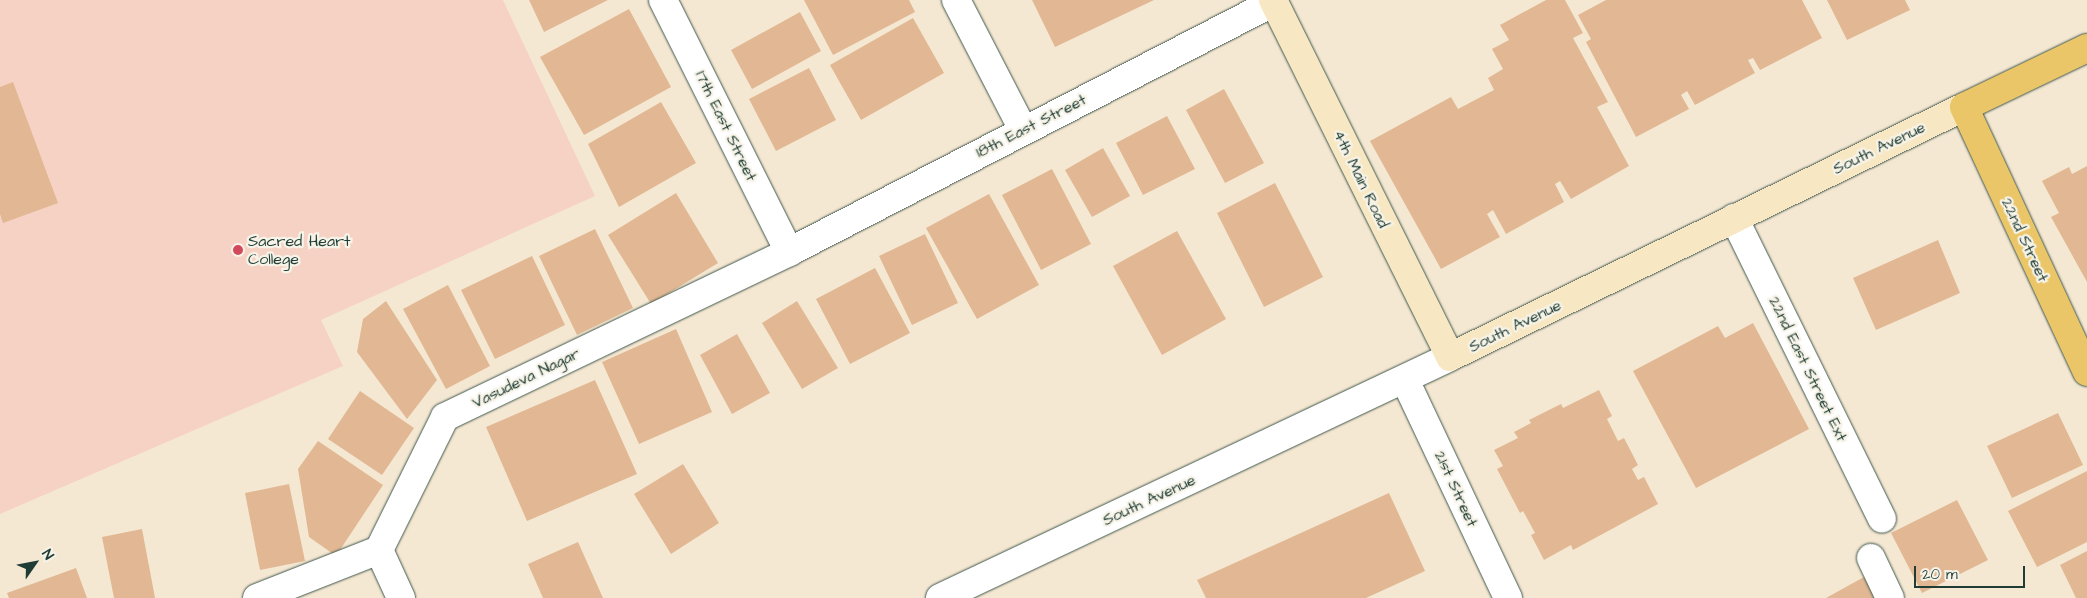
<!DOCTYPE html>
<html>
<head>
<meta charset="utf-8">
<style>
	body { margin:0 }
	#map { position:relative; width:2087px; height:598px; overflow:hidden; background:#f5e8d3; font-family:"Architects Daughter",sans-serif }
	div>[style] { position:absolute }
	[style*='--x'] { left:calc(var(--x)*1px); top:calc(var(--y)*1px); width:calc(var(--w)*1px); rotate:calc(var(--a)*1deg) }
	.built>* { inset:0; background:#f6d2c4 }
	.building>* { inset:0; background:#e1b893 }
	.roads { filter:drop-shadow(0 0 1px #3f574c) drop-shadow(0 0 1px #3f574c) }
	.minor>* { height:28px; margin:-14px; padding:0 14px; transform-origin:14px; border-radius:14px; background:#fff }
	.secondary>* { height:28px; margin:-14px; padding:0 14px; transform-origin:14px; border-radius:14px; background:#f7e8c3 }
	.primary>* { height:28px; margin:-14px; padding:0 14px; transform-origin:14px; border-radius:14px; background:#ebc669 }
	.dots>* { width:14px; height:14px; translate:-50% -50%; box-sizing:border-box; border:2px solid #f7f3e8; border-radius:50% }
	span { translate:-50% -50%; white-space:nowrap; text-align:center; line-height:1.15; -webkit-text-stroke:4.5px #f7f3e8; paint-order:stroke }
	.street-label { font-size:16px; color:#1f3d34 }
	.poi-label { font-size:16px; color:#1f3d34 }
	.left { translate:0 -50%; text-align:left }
	.north { position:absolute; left:10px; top:538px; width:50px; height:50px; -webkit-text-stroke:4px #f7f3e8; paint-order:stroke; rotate:57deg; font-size:14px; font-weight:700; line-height:20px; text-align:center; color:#1f3d34 }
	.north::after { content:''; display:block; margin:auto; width:18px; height:22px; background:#1f3d34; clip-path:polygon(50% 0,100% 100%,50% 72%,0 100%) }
	.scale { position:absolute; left:1914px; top:566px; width:111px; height:22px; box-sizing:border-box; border:2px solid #1f3d34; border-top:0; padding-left:6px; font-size:15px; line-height:18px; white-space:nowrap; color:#1f3d34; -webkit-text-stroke:4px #f7f3e8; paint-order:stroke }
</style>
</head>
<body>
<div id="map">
	<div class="built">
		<div style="clip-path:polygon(0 0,503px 0,595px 196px,321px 320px,343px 366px,0 514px)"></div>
	</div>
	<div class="building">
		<div style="clip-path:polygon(529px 0,608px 0,544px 32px)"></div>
		<div style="clip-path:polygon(804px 0,909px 0,915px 12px,833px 55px)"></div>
		<div style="clip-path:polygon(1032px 0,1154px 0,1055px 47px)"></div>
		<div style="clip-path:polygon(1546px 0,1565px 0,1583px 33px,1573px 38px,1608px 102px,1597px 107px,1629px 166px,1571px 199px,1560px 181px,1555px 184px,1564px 202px,1506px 234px,1493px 210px,1487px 214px,1500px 237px,1441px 269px,1370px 141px,1451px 97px,1458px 109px,1494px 90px,1488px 78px,1503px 69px,1492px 49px,1509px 40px,1500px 25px)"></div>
		<div style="clip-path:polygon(1606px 0,1802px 0,1822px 38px,1760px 70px,1753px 58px,1748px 60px,1755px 73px,1695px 105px,1687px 91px,1681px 95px,1689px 109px,1636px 137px,1586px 42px,1591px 39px,1578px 15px)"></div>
		<div style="clip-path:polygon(1827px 0,1905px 0,1910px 10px,1847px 40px)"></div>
		<div style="clip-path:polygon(629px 9px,671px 87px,584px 135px,540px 57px)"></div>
		<div style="clip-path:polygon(800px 12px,821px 51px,752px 89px,731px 50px)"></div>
		<div style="clip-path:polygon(913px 18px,944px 73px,861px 120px,830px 65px)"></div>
		<div style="clip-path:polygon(809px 68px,836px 120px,776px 151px,749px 99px)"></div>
		<div style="clip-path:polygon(13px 82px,58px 203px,3px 223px,0 214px,0 87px)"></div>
		<div style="clip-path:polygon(1224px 89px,1264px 163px,1225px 183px,1186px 110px)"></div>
		<div style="clip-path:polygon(661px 102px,696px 163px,619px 207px,588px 144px)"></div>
		<div style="clip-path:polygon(1167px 116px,1195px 169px,1143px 195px,1116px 143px)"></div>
		<div style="clip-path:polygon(1103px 148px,1130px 196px,1092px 217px,1065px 170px)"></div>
		<div style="clip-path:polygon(2087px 166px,2087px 282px,2051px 217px,2059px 213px,2042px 181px,2069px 167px,2072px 174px)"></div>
		<div style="clip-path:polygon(1052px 169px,1091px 244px,1041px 270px,1002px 195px)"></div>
		<div style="clip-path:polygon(1275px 183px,1323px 277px,1264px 307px,1217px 213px)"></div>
		<div style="clip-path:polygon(676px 193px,718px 263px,651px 304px,608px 235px)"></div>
		<div style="clip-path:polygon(989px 194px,1039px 285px,977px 319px,926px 228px)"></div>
		<div style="clip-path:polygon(595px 229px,633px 308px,577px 335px,539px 256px)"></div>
		<div style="clip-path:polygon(1177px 231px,1226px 319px,1162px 355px,1113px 266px)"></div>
		<div style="clip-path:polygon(925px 234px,958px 303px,912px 325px,879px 256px)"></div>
		<div style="clip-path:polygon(1938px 240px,1960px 293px,1876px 330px,1853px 278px)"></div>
		<div style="clip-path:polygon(532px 256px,565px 325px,495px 359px,461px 290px)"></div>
		<div style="clip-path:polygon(875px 268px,910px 333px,850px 364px,816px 299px)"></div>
		<div style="clip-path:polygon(448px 285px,490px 366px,446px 389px,403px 309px)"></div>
		<div style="clip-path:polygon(386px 301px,437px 380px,407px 419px,357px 352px,363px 319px)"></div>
		<div style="clip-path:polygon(797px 301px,838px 368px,802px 389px,762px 323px)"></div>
		<div style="clip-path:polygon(1753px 323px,1809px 429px,1696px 488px,1633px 371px,1718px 326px,1725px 338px)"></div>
		<div style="clip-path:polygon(676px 329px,712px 412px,639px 444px,602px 362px)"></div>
		<div style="clip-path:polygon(737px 334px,770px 393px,732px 414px,700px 355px)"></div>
		<div style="clip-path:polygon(595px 380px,637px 474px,527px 521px,486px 427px)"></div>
		<div style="clip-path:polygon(1599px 390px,1612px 416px,1607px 419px,1618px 441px,1624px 438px,1638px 465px,1632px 469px,1638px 480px,1644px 477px,1658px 504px,1573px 550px,1571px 545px,1544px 560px,1531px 535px,1535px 533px,1523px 511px,1520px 513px,1497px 469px,1503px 466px,1494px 450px,1518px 438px,1514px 432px,1531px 423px,1529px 420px,1561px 404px,1563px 408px)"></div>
		<div style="clip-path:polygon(360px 391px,414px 428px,382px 475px,328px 439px)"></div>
		<div style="clip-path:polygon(2058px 413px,2083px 465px,2012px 498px,1987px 446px)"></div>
		<div style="clip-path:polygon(318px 441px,383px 485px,336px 556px,309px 537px,298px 469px)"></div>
		<div style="clip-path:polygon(683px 464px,719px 523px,671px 554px,634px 494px)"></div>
		<div style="clip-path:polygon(2087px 471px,2087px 542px,2037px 567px,2008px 511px)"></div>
		<div style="clip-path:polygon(289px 484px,305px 561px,260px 570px,245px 493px)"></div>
		<div style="clip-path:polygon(1389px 493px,1425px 571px,1366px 598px,1206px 598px,1197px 580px)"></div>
		<div style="clip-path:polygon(1957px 500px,1988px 560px,1922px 593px,1891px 533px)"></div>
		<div style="clip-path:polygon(142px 529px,155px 598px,114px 598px,102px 537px)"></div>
		<div style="clip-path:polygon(578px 542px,603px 598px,543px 598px,528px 564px)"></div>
		<div style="clip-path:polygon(2087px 551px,2087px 598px,2076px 598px,2060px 565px)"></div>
		<div style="clip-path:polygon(76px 568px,87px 598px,9px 598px,7px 593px)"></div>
		<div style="clip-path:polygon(1864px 577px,1877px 598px,1826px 598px)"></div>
	</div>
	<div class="roads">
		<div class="minor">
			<div style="--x:663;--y:0;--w:282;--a:63.4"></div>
			<div style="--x:956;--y:0;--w:146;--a:62.7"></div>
			<div style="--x:1734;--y:218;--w:335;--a:63.8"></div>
			<div style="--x:1405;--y:380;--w:241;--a:64.7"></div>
			<div style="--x:1871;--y:558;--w:44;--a:64.6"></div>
			<div style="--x:257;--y:598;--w:131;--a:-21.5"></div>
			<div style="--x:401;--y:598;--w:53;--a:-114.6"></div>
			<div style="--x:379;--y:550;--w:148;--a:-63.6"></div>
			<div style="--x:445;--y:417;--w:382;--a:-25.6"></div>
			<div style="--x:789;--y:252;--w:546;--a:-27.27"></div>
			<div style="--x:940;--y:598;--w:564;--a:-25.29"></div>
		</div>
		<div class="secondary">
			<div style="--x:1273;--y:0;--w:398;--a:63.6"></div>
			<div style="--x:1450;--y:357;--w:572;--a:-25.94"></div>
		</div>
		<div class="primary">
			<div style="--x:2087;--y:48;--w:136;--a:154.4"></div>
			<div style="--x:1964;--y:107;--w:292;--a:65.1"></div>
		</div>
	</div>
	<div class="dots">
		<div style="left:238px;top:250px;background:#d1495b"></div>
	</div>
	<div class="street-label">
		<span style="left:726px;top:126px;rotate:64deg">17th East Street</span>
		<span style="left:1031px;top:126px;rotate:-27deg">18th East Street</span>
		<span style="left:1879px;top:148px;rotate:-26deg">South Avenue</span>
		<span style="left:1361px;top:179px;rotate:64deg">4th Main Road</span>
		<span style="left:2025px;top:240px;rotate:65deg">22nd Street</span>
		<span style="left:1515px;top:326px;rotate:-26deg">South Avenue</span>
		<span style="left:1808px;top:369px;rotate:64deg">22nd East Street Ext</span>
		<span style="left:526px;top:378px;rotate:-26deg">Vasudeva Nagar</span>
		<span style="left:1456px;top:489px;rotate:65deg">21st Street</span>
		<span style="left:1149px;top:500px;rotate:-25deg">South Avenue</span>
	</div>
	<div class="poi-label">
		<span class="left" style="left:248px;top:250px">Sacred Heart<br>College</span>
	</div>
	<div class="north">N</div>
	<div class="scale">20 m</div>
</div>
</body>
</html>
